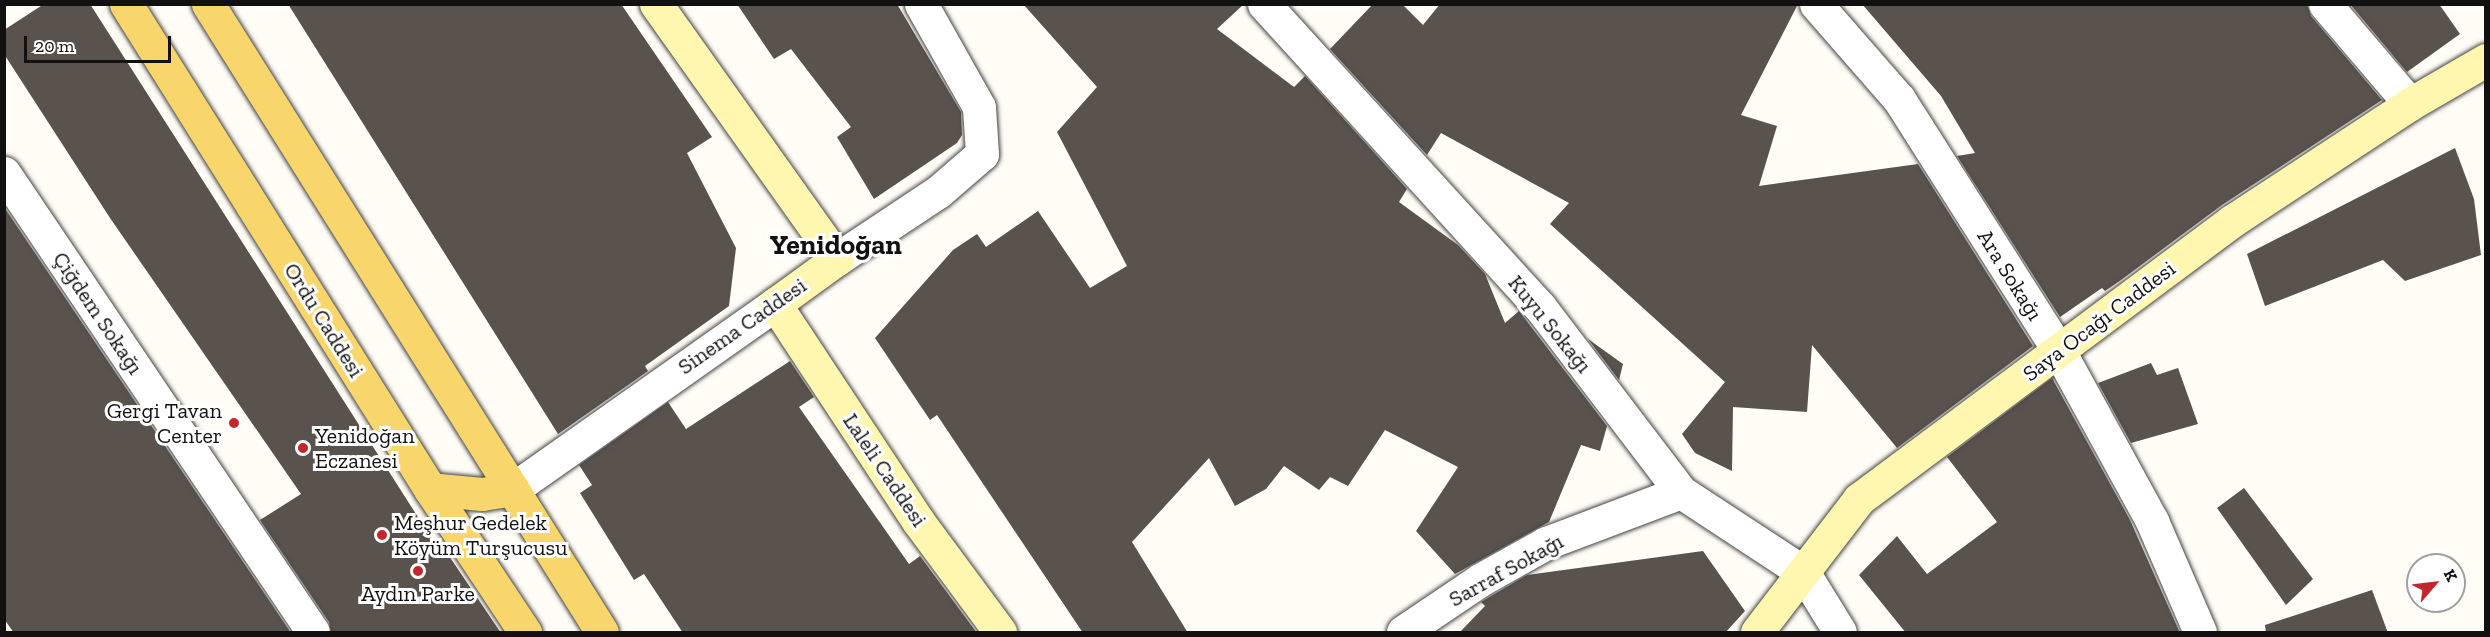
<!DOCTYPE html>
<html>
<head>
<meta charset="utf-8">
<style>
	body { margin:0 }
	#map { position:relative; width:2490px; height:637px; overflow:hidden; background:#fffdf5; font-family:"Zilla Slab",serif }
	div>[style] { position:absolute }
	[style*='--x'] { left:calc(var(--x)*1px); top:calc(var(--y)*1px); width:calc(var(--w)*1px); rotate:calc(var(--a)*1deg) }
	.building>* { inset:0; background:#5a524d }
	.roads { filter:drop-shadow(0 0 2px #444) drop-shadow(0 0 2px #444) }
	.street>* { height:33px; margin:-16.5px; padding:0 16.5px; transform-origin:16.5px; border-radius:16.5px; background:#fff }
	.secondary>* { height:33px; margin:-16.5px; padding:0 16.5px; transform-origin:16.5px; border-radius:16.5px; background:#fff6b0 }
	.primary>* { height:33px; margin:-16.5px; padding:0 16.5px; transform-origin:16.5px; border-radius:16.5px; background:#f9d66b }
	.dots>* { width:16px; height:16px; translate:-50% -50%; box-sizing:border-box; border:3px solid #fff; border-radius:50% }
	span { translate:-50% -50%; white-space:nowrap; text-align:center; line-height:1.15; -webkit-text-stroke:6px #fff; paint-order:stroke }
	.street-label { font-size:22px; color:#111 }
	.poi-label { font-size:22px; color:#111 }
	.right { translate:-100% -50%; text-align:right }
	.left { translate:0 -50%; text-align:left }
	.district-label { font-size:28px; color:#111; font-weight:700 }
	.frame { position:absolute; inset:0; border:6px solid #111; pointer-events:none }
	.north { position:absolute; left:2406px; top:553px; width:60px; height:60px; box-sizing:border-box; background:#fff; border:2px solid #a0a0a0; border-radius:50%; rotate:62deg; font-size:16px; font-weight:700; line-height:24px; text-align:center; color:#111 }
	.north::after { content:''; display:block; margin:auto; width:21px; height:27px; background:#c4262e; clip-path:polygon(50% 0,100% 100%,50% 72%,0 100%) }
	.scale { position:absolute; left:24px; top:36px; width:147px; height:27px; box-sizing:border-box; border:3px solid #111; border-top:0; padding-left:8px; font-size:18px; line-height:21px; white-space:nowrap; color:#111; -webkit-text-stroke:4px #fff; paint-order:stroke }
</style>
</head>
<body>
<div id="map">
	<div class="building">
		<div style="clip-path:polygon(44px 4px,90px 4px,439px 550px,443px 547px,501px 633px,331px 633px,329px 622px,260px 520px,301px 494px,110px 218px,4px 54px,4px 30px)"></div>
		<div style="clip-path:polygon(288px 4px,621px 4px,712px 137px,687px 153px,736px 248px,729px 306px,645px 366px,648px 371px,558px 434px)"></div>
		<div style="clip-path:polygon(737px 4px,897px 4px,961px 112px,962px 135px,957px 143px,874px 199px,837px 137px,851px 127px,791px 49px,774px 59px)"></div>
		<div style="clip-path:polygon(1023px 4px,1244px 4px,1217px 29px,1294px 87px,1305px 76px,1407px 189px,1399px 202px,1458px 245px,1485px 274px,1505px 323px,1519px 311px,1607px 426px,1600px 451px,1581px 445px,1549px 522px,1455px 574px,1416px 531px,1458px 467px,1385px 430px,1348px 486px,1330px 477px,1319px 490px,1284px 466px,1266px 489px,1235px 506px,1209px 458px,1132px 542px,1188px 633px,1083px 633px,937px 415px,930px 420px,875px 338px,953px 250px,977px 234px,986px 247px,1038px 211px,1090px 288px,1127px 266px,1057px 132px,1097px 87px)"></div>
		<div style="clip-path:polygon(1373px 4px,1402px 4px,1423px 25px,1440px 4px,1798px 4px,1741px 115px,1777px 126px,1759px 186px,1918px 164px,2033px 346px,1897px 448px,1812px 345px,1807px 412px,1733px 407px,1732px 471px,1695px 453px,1682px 434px,1725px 382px,1550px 224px,1569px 203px,1441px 133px,1427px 155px,1330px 49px)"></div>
		<div style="clip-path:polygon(1862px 4px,2307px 4px,2311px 16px,2382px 100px,2222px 205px,2121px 280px,2105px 291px,2102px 288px,2060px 317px,1957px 156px,1975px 153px,1941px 96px)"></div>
		<div style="clip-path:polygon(2350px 4px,2439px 4px,2460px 34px,2407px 72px)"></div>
		<div style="clip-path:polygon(2455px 148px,2474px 199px,2481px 255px,2405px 281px,2383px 260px,2265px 306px,2247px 254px)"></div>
		<div style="clip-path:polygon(4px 207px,291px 633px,14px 633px,4px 619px)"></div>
		<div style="clip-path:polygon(1588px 339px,1623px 364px,1619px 380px)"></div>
		<div style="clip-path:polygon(790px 361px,814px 397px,799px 407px,909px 564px,920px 556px,977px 633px,683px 633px,644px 574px,634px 580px,580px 493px,592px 485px,579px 465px,668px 402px,686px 429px)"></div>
		<div style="clip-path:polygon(2151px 363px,2157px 375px,2178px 368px,2198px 424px,2131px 443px,2098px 383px)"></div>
		<div style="clip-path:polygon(2052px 378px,2130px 520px,2180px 633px,1906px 633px,1859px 575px,1897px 536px,1927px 574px,1997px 522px,1947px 457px)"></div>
		<div style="clip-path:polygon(2244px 488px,2313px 579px,2286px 605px,2217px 508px)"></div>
		<div style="clip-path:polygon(1703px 551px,1745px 611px,1725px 633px,1459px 633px,1485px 606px,1481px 602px,1527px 575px)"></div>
		<div style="clip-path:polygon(2372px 590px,2388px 633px,2266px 633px,2265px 625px)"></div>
	</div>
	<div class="roads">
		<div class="street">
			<div style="--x:1264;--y:4;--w:410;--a:47.7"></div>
			<div style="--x:1540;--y:307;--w:233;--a:52.7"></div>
			<div style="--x:1681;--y:492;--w:146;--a:33.3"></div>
			<div style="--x:1803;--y:572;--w:70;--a:58.3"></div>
			<div style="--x:1816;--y:4;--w:126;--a:48.9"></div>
			<div style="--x:1899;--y:99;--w:299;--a:57.6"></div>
			<div style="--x:2059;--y:351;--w:194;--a:61.3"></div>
			<div style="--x:2152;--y:521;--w:121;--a:66.6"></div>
			<div style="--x:2325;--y:4;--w:131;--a:49.6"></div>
			<div style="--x:4;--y:173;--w:553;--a:56.05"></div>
			<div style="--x:837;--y:259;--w:121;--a:-33.6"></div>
			<div style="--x:938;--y:192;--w:58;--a:-40.8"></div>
			<div style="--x:982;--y:154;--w:47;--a:-93.7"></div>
			<div style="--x:979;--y:107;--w:118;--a:-119.4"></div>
			<div style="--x:513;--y:489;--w:321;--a:-35.2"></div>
			<div style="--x:1403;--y:632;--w:93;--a:-34"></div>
			<div style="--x:1480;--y:580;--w:76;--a:-29.3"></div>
			<div style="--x:1546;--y:543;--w:144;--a:-20.7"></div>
		</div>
		<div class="secondary">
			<div style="--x:656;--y:4;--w:313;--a:54.6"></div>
			<div style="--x:837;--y:259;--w:77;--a:144"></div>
			<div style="--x:775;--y:304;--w:260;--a:56.6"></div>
			<div style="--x:918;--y:521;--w:138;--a:53.5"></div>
			<div style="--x:1757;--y:632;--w:168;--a:-52.5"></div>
			<div style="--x:1859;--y:499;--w:465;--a:-36.7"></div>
			<div style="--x:2232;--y:221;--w:213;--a:-33.3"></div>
			<div style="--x:2410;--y:104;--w:88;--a:-30.1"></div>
		</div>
		<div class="primary">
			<div style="--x:126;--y:4;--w:572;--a:57.92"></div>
			<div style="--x:430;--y:489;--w:172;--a:56.4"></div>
			<div style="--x:208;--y:4;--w:741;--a:57.9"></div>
			<div style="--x:430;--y:489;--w:52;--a:5.5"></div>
			<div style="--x:482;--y:494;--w:31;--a:-9"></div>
		</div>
	</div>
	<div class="dots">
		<div style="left:234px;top:423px;background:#c4262e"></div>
		<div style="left:303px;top:448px;background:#c4262e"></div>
		<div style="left:382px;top:535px;background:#c4262e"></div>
		<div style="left:418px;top:571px;background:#c4262e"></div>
	</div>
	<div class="street-label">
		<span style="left:2010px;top:275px;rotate:58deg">Ara Sokağı</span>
		<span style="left:98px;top:313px;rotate:56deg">Çiğdem Sokağı</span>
		<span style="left:324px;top:320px;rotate:58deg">Ordu Caddesi</span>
		<span style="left:2099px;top:321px;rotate:-37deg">Saya Ocağı Caddesi</span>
		<span style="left:1550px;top:324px;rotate:51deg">Kuyu Sokağı</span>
		<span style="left:742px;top:326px;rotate:-35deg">Sinema Caddesi</span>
		<span style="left:885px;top:470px;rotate:56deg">Laleli Caddesi</span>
		<span style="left:1506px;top:570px;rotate:-29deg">Sarraf Sokağı</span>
	</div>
	<div class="poi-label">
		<span class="right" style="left:222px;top:423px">Gergi Tavan<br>Center</span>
		<span class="left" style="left:315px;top:448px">Yenidoğan<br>Eczanesi</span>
		<span class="left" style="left:394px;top:535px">Meşhur Gedelek<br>Köyüm Turşucusu</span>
		<span style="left:418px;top:594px">Aydın Parke</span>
	</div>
	<div class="district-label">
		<span style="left:836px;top:245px">Yenidoğan</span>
	</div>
	<div class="frame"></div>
	<div class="north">K</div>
	<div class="scale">20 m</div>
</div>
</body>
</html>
